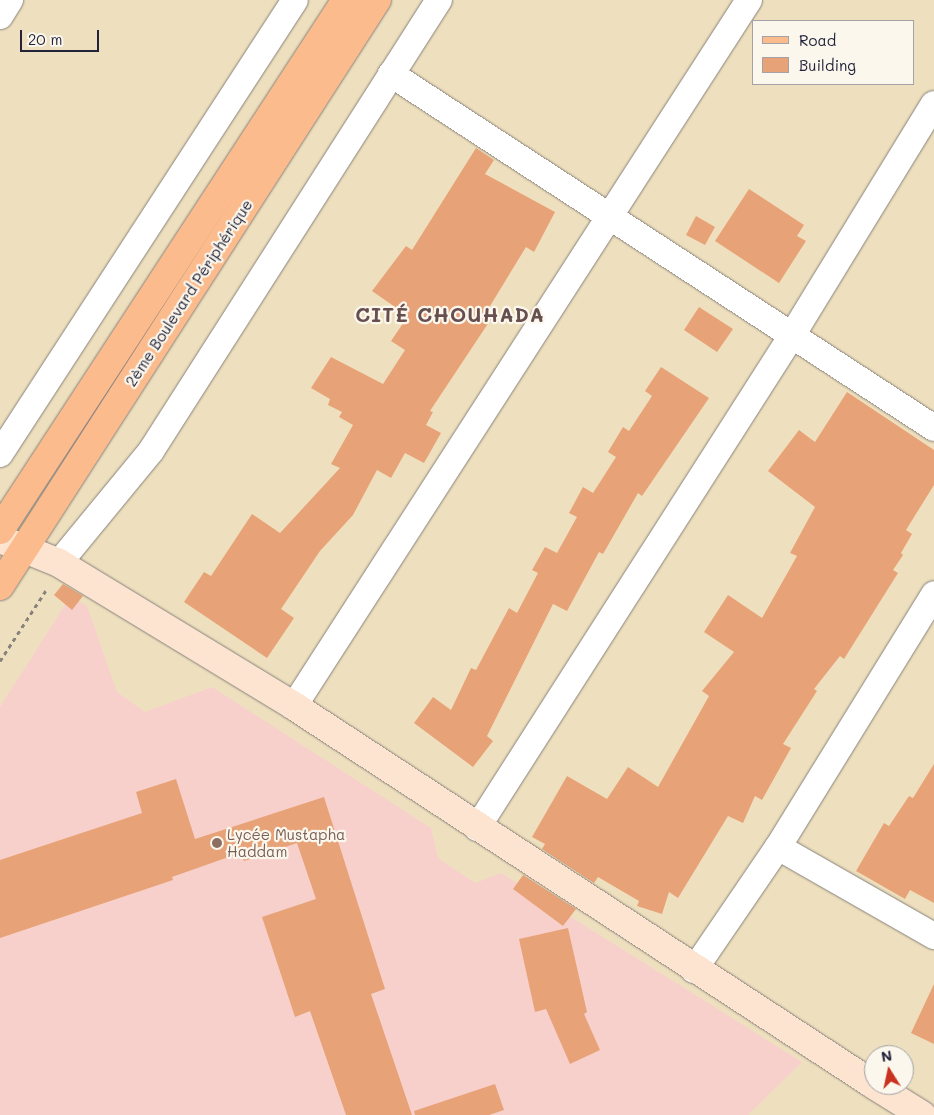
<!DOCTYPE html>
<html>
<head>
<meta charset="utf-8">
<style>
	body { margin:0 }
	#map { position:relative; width:934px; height:1115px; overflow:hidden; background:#eee0be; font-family:Mali,sans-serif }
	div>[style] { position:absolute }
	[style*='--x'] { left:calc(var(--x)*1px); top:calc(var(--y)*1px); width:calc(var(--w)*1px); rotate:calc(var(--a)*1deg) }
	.built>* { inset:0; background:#f7d0cc }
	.building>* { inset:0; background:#e8a277 }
	.path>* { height:3px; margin-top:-1.5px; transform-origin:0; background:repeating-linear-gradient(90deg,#88817c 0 4px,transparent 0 8px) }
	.roads { filter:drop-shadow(0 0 1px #88817c) drop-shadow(0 0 1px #88817c) }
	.street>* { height:26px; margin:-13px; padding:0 13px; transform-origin:13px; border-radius:13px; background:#fff }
	.secondary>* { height:28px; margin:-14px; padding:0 14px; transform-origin:14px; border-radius:14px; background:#fde4d1 }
	.primary>* { height:28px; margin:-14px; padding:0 14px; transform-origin:14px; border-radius:14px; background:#fbbb8d }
	.dots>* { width:14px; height:14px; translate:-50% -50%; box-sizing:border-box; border:2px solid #fbf7ec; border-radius:50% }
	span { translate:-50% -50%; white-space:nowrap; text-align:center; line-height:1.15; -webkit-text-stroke:4.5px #fbf7ec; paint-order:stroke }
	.street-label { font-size:15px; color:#22223b }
	.education-label { font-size:15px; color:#785e54 }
	.left { translate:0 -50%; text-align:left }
	.district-label { font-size:20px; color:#674f50; font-weight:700; letter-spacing:1px }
	.legend { position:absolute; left:752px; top:20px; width:162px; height:65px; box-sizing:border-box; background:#fbf7ec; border:1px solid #a4a2a5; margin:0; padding:6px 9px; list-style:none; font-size:15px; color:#22223b }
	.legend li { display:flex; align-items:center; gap:10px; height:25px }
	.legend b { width:25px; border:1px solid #a4a2a5 }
	.north { position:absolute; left:864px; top:1045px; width:50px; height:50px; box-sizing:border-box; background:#fbf7ec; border:1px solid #a4a2a5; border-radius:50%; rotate:350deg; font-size:14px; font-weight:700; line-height:20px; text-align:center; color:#22223b }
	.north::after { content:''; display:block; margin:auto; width:18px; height:22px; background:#c8321e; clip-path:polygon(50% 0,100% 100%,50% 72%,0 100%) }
	.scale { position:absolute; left:20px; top:30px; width:79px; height:22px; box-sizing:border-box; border:2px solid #22223b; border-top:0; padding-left:6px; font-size:15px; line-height:18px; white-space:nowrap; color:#22223b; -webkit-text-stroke:4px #fbf7ec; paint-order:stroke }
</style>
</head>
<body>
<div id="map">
	<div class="built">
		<div style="clip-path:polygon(70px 597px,87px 606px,117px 692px,145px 712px,212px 687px,431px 828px,438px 858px,475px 883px,501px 873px,802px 1062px,748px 1115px,0 1115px,0 707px)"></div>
	</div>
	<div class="building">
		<div style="clip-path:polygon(476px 148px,494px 160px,485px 174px,555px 212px,534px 252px,526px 247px,487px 311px,493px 316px,430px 411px,433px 412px,426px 425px,441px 433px,424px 463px,405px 453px,391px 478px,377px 470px,353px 515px,320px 551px,281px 609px,294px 618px,267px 658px,184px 602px,204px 572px,211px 576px,252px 514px,280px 533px,340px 468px,331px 464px,353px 425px,339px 417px,342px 412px,328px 405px,330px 399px,311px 388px,331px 357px,383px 384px,405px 350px,391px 341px,408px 316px,372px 291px,406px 246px,412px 250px)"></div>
		<div style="clip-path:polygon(749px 189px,804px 225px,797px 236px,806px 241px,779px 283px,715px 241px)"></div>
		<div style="clip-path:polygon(696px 216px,715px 227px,705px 245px,686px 235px)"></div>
		<div style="clip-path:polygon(699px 307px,733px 329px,717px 352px,684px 330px)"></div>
		<div style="clip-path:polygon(661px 367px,709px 398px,642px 496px,638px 493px,603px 554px,599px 552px,567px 611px,553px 604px,487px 736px,493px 741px,473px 767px,414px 723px,433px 697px,451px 710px,471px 668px,476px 670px,509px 608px,517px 613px,538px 573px,532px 570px,545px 547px,557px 553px,577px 517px,569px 513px,583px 487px,593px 493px,616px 457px,608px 452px,623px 427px,629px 431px,652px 396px,645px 391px)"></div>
		<div style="clip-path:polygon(847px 392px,934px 450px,934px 485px,906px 530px,912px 534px,901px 553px,903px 555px,893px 570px,898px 573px,844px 659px,840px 656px,814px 689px,817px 691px,783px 744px,791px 748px,762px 800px,755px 796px,743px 823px,728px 816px,678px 898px,669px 892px,662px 914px,637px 906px,639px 901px,598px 877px,594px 883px,542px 849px,545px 844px,532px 837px,567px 776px,607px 799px,628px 767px,658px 787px,709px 696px,702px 691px,734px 652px,704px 632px,728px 595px,762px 618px,797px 556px,790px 553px,815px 507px,768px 471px,799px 430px,815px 442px)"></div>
		<div style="clip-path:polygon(63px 584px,83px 596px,72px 610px,54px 595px)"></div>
		<div style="clip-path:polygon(934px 764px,934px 903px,910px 890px,905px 899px,856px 871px,884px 823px,889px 826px,909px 796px,913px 798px)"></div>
		<div style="clip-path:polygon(176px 779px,195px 839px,324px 797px,385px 989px,371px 994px,412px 1115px,346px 1115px,310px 1011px,295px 1017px,262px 917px,316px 899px,297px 843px,244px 861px,240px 853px,172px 877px,173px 880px,0 938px,0 860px,142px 813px,136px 792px)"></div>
		<div style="clip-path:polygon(523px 875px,576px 909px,563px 926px,513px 889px)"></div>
		<div style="clip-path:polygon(568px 928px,587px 1012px,584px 1014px,600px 1050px,570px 1064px,546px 1009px,535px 1012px,519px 939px)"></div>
		<div style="clip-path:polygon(934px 984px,934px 1044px,911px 1033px)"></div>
		<div style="clip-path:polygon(495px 1084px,504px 1110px,489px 1115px,415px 1115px,414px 1111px)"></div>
	</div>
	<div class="path">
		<div style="--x:0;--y:661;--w:88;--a:-57"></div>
	</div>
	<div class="roads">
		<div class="street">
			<div style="--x:0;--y:16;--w:19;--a:-58"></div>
			<div style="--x:391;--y:74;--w:648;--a:33.1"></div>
			<div style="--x:0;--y:454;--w:541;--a:-56.99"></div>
			<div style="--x:59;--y:563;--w:145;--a:-50.6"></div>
			<div style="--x:151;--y:451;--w:535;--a:-57.44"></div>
			<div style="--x:294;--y:706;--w:840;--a:-57.2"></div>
			<div style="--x:477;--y:828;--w:583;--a:-57.4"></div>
			<div style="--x:791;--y:337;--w:273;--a:-58.5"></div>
			<div style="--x:778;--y:847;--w:180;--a:29.7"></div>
			<div style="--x:694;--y:970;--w:149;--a:-55.7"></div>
			<div style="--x:778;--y:847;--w:297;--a:-58.3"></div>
		</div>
		<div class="secondary">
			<div style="--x:0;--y:539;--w:64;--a:22.1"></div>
			<div style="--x:59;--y:563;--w:275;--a:31.3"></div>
			<div style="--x:294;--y:706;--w:693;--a:33.16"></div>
			<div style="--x:874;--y:1085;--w:57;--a:32"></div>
		</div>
		<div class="primary">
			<div style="--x:0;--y:530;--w:633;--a:-56.86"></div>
			<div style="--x:0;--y:586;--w:697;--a:-57.25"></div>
		</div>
	</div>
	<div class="dots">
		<div style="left:217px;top:843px;background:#8d6e63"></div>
	</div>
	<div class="street-label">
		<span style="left:189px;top:293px;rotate:-57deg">2ème Boulevard Périphérique</span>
	</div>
	<div class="education-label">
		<span class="left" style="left:227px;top:843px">Lycée Mustapha<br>Haddam</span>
	</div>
	<div class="district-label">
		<span style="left:450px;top:314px">CITÉ CHOUHADA</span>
	</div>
	<ul class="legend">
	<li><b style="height:6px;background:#fbbb8d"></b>Road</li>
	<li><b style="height:14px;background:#e8a277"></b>Building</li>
	</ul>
	<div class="north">N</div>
	<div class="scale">20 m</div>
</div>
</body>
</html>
